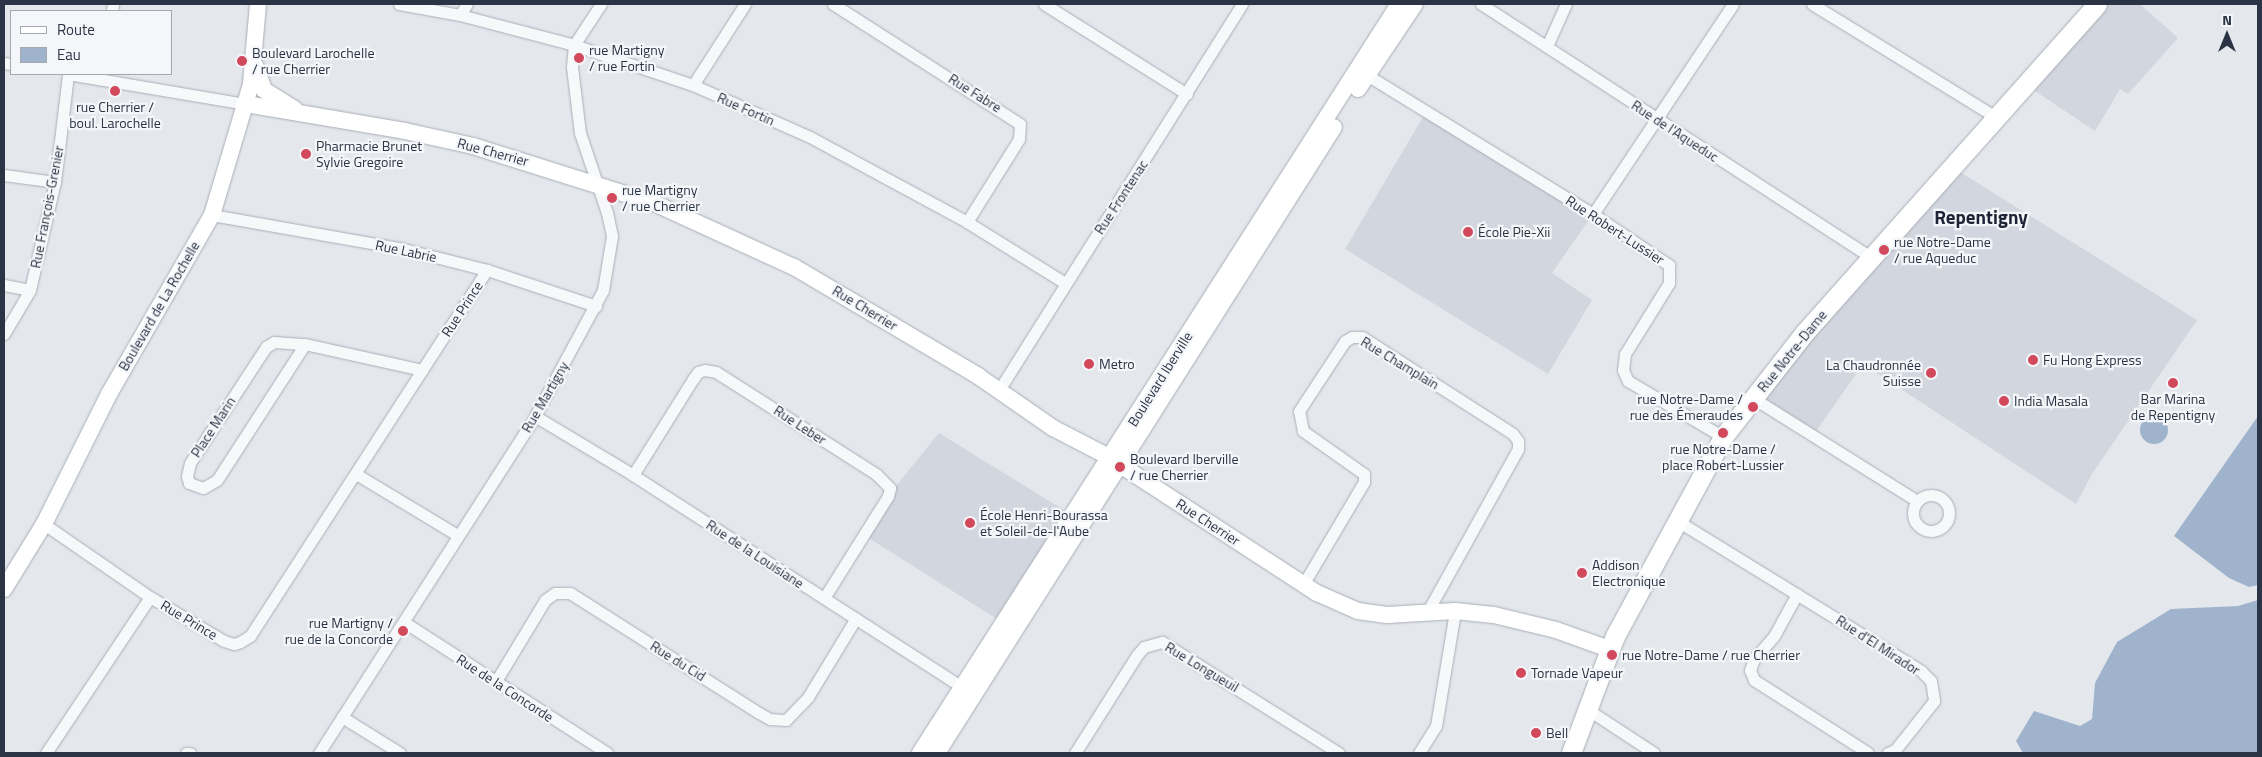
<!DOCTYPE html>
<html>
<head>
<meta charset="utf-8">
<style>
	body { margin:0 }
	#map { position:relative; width:2262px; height:757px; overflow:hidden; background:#e4e7ec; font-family:"Titillium Web",sans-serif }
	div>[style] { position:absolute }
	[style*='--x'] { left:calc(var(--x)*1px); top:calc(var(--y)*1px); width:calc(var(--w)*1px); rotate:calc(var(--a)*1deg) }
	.built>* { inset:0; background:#d2d6de }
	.water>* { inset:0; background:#9fb4cc }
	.round { border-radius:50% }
	.roads { filter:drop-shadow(0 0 1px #a9aeb7) drop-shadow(0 0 1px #a9aeb7) }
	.street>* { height:11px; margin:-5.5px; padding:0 5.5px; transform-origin:5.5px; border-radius:5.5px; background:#f7f8fa }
	.street>.ring { margin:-5.5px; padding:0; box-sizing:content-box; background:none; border:11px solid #f7f8fa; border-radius:50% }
	.secondary>* { height:16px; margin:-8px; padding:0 8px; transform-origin:8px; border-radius:8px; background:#fff }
	.primary>* { height:19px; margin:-9.5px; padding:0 9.5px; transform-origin:9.5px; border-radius:9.5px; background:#fff }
	.dots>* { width:14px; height:14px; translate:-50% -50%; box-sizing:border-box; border:2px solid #f4f6f9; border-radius:50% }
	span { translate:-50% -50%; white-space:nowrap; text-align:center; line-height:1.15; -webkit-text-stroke:4.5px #f4f6f9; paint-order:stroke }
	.poi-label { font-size:14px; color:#2b3445 }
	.left { translate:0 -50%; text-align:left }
	.right { translate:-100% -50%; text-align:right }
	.street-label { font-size:14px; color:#2b3445 }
	.district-label { font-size:19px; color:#1d2536; font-weight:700 }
	.frame { position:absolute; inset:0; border:5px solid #2b3445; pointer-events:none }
	.legend { position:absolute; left:10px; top:10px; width:162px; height:65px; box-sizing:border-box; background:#f4f6f9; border:1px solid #a4a8b1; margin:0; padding:6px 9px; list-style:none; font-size:15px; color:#2b3445 }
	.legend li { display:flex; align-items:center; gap:10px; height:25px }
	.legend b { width:25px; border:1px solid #a4a8b1 }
	.north { position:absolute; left:2202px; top:10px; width:50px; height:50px; -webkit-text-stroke:4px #f4f6f9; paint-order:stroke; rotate:0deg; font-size:14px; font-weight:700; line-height:20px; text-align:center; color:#2b3445 }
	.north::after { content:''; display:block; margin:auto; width:18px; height:22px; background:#2b3445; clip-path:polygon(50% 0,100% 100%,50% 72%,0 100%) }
</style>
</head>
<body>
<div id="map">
	<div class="built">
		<div style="clip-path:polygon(2097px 4px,2140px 4px,2178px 38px,2128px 94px,2120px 89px,2095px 131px,2026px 85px)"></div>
		<div style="clip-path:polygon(1426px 112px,1593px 214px,1552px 273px,1592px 300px,1548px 374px,1345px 249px)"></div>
		<div style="clip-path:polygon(1952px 167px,2197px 320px,2092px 474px,2076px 504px,1863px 364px,1814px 434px,1753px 398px)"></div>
		<div style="clip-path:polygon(939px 433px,1072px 515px,1003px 623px,864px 535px,888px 496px)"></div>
	</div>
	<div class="water">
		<div class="round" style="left:2140px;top:416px;width:28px;height:28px"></div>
		<div style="clip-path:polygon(2258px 416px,2258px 585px,2249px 587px,2229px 578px,2174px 536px)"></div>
		<div style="clip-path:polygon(2258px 600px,2258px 753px,2023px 753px,2016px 741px,2034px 711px,2080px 726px,2092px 719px,2095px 683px,2117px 642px,2171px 609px,2238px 606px)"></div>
	</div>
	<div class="roads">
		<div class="street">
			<div style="--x:399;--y:4;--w:62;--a:10.2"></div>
			<div style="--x:460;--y:15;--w:118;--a:14.7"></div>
			<div style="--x:574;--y:45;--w:126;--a:18.6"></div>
			<div style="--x:693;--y:85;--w:128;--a:24"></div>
			<div style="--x:810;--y:137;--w:179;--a:28.4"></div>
			<div style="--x:967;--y:222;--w:115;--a:31.9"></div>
			<div style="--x:833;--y:4;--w:222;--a:32.7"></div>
			<div style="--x:1020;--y:124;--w:15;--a:94"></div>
			<div style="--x:1019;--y:139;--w:98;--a:122.1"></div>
			<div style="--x:1044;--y:4;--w:169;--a:32.2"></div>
			<div style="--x:1481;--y:4;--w:465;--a:33"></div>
			<div style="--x:1812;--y:4;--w:217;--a:31.6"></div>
			<div style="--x:112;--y:11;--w:7;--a:-82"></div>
			<div style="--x:460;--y:15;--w:13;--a:-58"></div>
			<div style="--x:1547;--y:46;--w:46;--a:-65.7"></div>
			<div style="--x:4;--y:63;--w:7;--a:8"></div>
			<div style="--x:1362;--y:72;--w:271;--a:31.6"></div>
			<div style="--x:1593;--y:214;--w:92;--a:33.9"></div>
			<div style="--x:1669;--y:265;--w:18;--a:90"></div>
			<div style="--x:1669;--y:283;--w:84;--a:121.8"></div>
			<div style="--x:1625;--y:354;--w:16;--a:97"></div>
			<div style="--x:1623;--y:370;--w:12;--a:66"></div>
			<div style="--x:1628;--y:381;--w:110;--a:30.5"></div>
			<div style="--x:68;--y:74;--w:181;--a:9.6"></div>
			<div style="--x:693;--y:85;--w:96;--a:-57.3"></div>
			<div style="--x:4;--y:175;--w:51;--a:7.8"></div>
			<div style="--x:1593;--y:214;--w:252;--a:-56.3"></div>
			<div style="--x:212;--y:215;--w:195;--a:10"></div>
			<div style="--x:404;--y:249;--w:86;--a:14.2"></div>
			<div style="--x:487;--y:270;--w:115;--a:18.3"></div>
			<div style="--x:4;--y:285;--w:26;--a:11"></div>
			<div style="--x:4;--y:334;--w:51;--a:-59.4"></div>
			<div style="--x:30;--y:290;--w:111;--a:-77"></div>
			<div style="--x:55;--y:182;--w:109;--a:-83.1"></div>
			<div style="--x:305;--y:344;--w:162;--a:122.9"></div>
			<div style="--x:217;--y:480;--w:16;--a:150"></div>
			<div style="--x:203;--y:488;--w:15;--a:-160"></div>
			<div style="--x:189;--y:483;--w:7;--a:-106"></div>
			<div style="--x:187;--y:476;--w:13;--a:-77"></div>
			<div style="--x:190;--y:463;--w:139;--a:-56.8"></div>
			<div style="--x:266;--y:347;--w:9;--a:-32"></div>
			<div style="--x:274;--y:342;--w:31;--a:4"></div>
			<div style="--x:305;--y:344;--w:120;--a:12.5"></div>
			<div style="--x:999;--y:390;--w:456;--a:-57.8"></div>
			<div style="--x:1753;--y:398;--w:194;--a:32.1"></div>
			<div style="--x:535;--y:416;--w:114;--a:31"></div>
			<div style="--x:633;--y:475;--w:399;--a:32.8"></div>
			<div style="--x:356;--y:474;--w:118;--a:31.1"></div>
			<div style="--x:633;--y:475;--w:113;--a:-58"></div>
			<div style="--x:693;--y:379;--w:9;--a:-54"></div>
			<div style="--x:698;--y:372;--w:7;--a:-16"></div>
			<div style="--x:705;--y:370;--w:11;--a:10"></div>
			<div style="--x:716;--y:372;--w:190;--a:32.5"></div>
			<div style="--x:876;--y:474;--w:20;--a:45"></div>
			<div style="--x:890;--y:488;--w:8;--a:104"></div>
			<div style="--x:888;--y:496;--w:120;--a:122.1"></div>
			<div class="ring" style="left:1913px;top:495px;width:25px;height:25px"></div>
			<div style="--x:1676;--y:520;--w:288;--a:31.6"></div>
			<div style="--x:1921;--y:671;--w:14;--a:45"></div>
			<div style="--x:1931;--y:681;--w:20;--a:81"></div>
			<div style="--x:1934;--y:701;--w:63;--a:128.5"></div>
			<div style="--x:1895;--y:750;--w:8;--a:157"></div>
			<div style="--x:44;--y:524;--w:129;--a:34.6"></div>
			<div style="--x:150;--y:597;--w:86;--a:30.7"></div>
			<div style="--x:224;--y:641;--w:10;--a:17"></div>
			<div style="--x:234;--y:644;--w:6;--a:-18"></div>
			<div style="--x:240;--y:642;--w:12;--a:-31"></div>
			<div style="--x:250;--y:636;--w:436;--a:-57.1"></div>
			<div style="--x:1304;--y:583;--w:117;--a:-59.3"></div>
			<div style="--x:1364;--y:482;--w:8;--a:-90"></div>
			<div style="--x:1364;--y:474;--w:75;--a:-144.8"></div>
			<div style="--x:1303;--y:431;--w:20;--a:-101"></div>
			<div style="--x:1299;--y:411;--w:84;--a:-56.7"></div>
			<div style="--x:1345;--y:341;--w:8;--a:-30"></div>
			<div style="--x:1352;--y:337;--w:10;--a:0"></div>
			<div style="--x:1362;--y:337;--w:179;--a:32.7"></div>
			<div style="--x:1513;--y:434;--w:9;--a:54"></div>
			<div style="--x:1518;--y:441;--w:8;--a:90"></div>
			<div style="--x:1518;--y:449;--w:189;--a:119.1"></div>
			<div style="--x:1797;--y:594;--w:48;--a:118.7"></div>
			<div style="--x:1774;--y:636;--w:30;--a:131"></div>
			<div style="--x:1754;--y:659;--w:12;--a:110"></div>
			<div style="--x:1750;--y:670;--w:11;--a:68"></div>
			<div style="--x:1754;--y:680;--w:135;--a:32.6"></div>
			<div style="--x:404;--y:622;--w:242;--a:32.8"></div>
			<div style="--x:496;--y:681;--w:95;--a:-58.8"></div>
			<div style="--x:545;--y:600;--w:12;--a:-35"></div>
			<div style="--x:555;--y:593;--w:15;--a:0"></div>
			<div style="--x:570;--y:593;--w:224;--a:32.4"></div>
			<div style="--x:759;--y:713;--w:13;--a:29"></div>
			<div style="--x:770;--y:719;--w:16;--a:4"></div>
			<div style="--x:786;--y:720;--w:32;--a:-46"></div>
			<div style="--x:808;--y:697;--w:92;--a:-58.7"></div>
			<div style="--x:1587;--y:709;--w:80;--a:33.3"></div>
			<div style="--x:342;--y:717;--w:68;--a:31.8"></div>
			<div style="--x:46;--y:753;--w:187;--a:-56.3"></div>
			<div style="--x:186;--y:753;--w:4;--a:0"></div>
			<div style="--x:319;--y:753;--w:400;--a:-57.3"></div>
			<div style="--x:535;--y:416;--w:143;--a:-61.6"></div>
			<div style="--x:603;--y:290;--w:55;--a:-80.5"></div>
			<div style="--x:612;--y:236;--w:24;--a:-102"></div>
			<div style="--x:607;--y:213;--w:84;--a:-108.6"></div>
			<div style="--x:580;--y:133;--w:66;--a:-96.9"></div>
			<div style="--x:572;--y:67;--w:22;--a:-85"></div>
			<div style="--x:574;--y:45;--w:49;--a:-56.6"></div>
			<div style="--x:1075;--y:753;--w:116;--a:-57.7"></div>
			<div style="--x:1137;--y:655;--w:11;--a:-49"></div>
			<div style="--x:1144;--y:647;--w:19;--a:-16"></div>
			<div style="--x:1162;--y:642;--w:209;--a:32.1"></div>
			<div style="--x:1419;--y:753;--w:32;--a:-58"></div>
			<div style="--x:1436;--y:726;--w:117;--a:-80.6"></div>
		</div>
		<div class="secondary">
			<div style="--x:256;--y:67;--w:24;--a:71"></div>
			<div style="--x:264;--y:90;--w:36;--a:32"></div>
			<div style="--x:1358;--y:89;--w:102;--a:-56.2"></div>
			<div style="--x:246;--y:104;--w:161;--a:9.6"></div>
			<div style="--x:405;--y:131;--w:70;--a:12.4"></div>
			<div style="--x:473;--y:146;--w:190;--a:17.5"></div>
			<div style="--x:654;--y:203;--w:154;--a:24.6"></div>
			<div style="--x:794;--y:267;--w:214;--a:30.6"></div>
			<div style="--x:978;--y:376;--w:91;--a:34.7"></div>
			<div style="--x:1053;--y:428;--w:59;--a:27.4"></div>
			<div style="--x:1105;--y:455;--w:253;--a:33.1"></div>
			<div style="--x:1317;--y:593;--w:45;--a:23.7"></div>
			<div style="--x:1358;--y:611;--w:29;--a:8"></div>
			<div style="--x:1387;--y:615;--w:68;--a:-3.4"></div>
			<div style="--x:1455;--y:611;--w:39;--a:6"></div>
			<div style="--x:1494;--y:615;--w:64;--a:13.6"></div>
			<div style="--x:1556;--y:630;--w:56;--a:19.7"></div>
			<div style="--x:4;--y:589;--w:76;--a:-58.4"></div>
			<div style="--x:44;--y:524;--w:145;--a:-63.4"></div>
			<div style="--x:109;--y:394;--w:207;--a:-60.1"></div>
			<div style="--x:212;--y:215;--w:137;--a:-73.4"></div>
			<div style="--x:251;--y:84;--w:80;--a:-85"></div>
			<div style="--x:920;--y:753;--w:889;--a:-57.4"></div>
			<div style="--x:937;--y:753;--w:741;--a:-57.62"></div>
		</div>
		<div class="primary">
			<div style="--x:1571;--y:753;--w:125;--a:-69.4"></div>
			<div style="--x:1615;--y:636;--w:226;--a:-61.5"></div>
			<div style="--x:1723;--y:437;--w:133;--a:-52"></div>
			<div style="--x:1805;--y:332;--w:439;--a:-48.3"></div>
		</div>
	</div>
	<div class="dots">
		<div style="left:579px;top:58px;background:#d1495b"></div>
		<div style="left:242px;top:61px;background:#d1495b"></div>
		<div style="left:115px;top:91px;background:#d1495b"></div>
		<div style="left:306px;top:154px;background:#d1495b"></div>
		<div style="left:612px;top:198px;background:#d1495b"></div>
		<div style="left:1468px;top:232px;background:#d1495b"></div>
		<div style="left:1884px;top:250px;background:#d1495b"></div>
		<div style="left:2033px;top:360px;background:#d1495b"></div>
		<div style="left:1089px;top:364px;background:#d1495b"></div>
		<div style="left:1931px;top:373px;background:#d1495b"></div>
		<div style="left:2173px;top:383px;background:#d1495b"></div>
		<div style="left:2004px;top:401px;background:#d1495b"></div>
		<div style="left:1753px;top:407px;background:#d1495b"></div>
		<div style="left:1723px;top:433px;background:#d1495b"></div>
		<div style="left:1120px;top:467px;background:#d1495b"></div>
		<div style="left:970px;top:523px;background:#d1495b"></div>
		<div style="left:1582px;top:573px;background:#d1495b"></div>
		<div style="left:403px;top:631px;background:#d1495b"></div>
		<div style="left:1612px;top:655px;background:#d1495b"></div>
		<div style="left:1521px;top:673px;background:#d1495b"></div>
		<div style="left:1536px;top:733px;background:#d1495b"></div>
	</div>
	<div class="poi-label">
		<span class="left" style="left:589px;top:58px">rue Martigny<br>/ rue Fortin</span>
		<span class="left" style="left:252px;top:61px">Boulevard Larochelle<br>/ rue Cherrier</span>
		<span style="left:115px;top:115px">rue Cherrier /<br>boul. Larochelle</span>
		<span class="left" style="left:316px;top:154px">Pharmacie Brunet<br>Sylvie Gregoire</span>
		<span class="left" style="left:622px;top:198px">rue Martigny<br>/ rue Cherrier</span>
		<span class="left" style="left:1478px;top:232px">École Pie-Xii</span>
		<span class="left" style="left:1894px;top:250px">rue Notre-Dame<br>/ rue Aqueduc</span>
		<span class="left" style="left:2043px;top:360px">Fu Hong Express</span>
		<span class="left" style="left:1099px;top:364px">Metro</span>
		<span class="right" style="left:1921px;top:373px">La Chaudronnée<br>Suisse</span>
		<span class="right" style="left:1743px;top:407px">rue Notre-Dame /<br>rue des Émeraudes</span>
		<span style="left:2173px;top:407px">Bar Marina<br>de Repentigny</span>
		<span class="left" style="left:2014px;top:401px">India Masala</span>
		<span style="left:1723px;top:457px">rue Notre-Dame /<br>place Robert-Lussier</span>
		<span class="left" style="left:1130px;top:467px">Boulevard Iberville<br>/ rue Cherrier</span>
		<span class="left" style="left:980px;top:523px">École Henri-Bourassa<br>et Soleil-de-l'Aube</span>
		<span class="left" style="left:1592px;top:573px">Addison<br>Electronique</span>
		<span class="right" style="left:393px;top:631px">rue Martigny /<br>rue de la Concorde</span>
		<span class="left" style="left:1622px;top:655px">rue Notre-Dame / rue Cherrier</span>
		<span class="left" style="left:1531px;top:673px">Tornade Vapeur</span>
		<span class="left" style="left:1546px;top:733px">Bell</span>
	</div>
	<div class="street-label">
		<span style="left:975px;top:93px;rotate:32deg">Rue Fabre</span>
		<span style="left:746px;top:109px;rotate:24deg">Rue Fortin</span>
		<span style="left:1675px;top:131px;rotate:33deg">Rue de l'Aqueduc</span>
		<span style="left:493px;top:152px;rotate:15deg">Rue Cherrier</span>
		<span style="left:1121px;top:197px;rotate:-57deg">Rue Frontenac</span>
		<span style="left:47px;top:207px;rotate:-79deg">Rue François-Grenier</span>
		<span style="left:1615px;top:230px;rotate:33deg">Rue Robert-Lussier</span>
		<span style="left:406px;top:251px;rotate:12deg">Rue Labrie</span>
		<span style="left:159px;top:306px;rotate:-60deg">Boulevard de La Rochelle</span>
		<span style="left:865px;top:308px;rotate:31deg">Rue Cherrier</span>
		<span style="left:462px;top:309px;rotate:-57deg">Rue Prince</span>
		<span style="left:1792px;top:351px;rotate:-51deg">Rue Notre-Dame</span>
		<span style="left:1400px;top:363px;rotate:31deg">Rue Champlain</span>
		<span style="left:1160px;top:379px;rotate:-58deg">Boulevard Iberville</span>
		<span style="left:545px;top:397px;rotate:-60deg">Rue Martigny</span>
		<span style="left:800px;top:425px;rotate:33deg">Rue Leber</span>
		<span style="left:213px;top:427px;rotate:-57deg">Place Marin</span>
		<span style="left:1208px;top:522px;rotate:33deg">Rue Cherrier</span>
		<span style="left:755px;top:554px;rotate:33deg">Rue de la Louisiane</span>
		<span style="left:189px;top:620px;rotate:31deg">Rue Prince</span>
		<span style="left:1878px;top:645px;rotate:33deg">Rue d'El Mirador</span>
		<span style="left:678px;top:661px;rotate:32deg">Rue du Cid</span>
		<span style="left:1202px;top:667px;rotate:31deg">Rue Longueuil</span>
		<span style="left:505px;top:688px;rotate:33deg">Rue de la Concorde</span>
	</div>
	<div class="district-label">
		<span style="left:1981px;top:217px">Repentigny</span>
	</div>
	<div class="frame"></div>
	<ul class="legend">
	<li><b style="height:6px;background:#fff"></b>Route</li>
	<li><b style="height:14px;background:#9fb4cc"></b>Eau</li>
	</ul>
	<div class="north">N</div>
</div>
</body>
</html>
